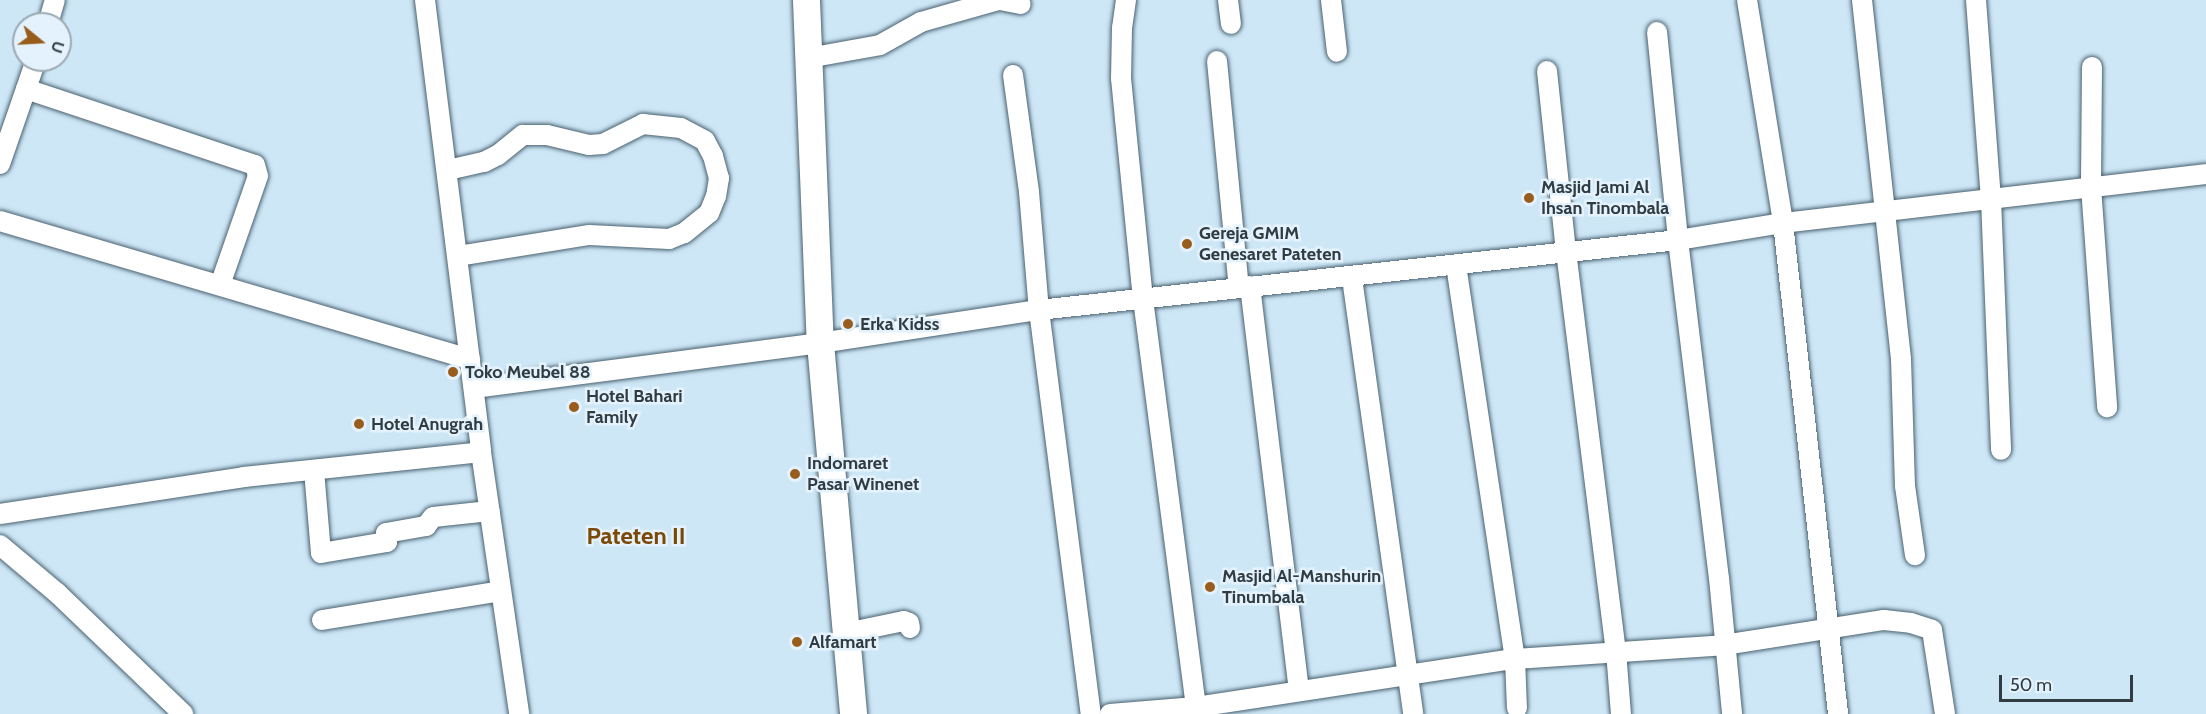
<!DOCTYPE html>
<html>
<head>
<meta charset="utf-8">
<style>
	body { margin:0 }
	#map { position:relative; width:2206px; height:714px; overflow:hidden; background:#cde7f7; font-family:Cabin,sans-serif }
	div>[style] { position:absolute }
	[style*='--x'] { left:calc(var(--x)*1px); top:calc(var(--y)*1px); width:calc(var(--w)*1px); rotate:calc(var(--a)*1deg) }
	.roads { filter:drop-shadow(0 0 2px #4a616f) drop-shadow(0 0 2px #4a616f) }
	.street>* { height:20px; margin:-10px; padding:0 10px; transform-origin:10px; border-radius:10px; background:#fff }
	.secondary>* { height:27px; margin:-13.5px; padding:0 13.5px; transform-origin:13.5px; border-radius:13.5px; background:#fff }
	.dots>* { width:16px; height:16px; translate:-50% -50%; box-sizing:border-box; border:3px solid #e3f2fc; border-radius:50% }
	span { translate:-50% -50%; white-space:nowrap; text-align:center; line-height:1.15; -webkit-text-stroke:5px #e3f2fc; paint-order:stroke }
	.poi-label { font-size:18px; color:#313c42; font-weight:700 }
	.left { translate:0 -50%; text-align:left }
	.district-label { font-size:24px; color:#7c4806; font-weight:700 }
	.north { position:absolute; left:12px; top:12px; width:60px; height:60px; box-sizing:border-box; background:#e3f2fc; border:2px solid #9ca9b2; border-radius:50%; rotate:108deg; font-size:16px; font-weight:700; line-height:24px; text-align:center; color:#313c42 }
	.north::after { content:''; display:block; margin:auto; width:21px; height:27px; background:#985d1d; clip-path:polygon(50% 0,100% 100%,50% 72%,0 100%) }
	.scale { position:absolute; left:1999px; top:675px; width:134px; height:27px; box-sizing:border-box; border:3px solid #313c42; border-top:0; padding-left:8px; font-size:18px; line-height:21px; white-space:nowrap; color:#313c42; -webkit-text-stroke:4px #e3f2fc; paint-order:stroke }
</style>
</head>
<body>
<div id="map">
	<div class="roads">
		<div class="street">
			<div style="--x:425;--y:0;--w:455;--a:82.9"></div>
			<div style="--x:481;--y:452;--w:265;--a:81.7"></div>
			<div style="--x:1000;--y:0;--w:21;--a:11"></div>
			<div style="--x:1126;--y:0;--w:28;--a:98"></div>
			<div style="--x:1122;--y:28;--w:50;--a:91.1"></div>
			<div style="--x:1121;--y:78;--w:41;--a:84.4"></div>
			<div style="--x:1125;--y:119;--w:181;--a:84.3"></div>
			<div style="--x:1143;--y:299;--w:411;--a:82.6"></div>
			<div style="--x:1228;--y:0;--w:24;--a:83"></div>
			<div style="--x:1331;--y:0;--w:52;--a:83.4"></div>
			<div style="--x:1747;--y:0;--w:226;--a:80.8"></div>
			<div style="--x:1783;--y:223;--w:494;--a:83.6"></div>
			<div style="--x:1862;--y:0;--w:361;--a:83.8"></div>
			<div style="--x:1901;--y:359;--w:127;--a:88.2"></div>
			<div style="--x:1905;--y:486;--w:70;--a:81.8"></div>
			<div style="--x:1976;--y:0;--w:200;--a:85.7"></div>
			<div style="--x:1991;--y:199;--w:251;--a:87.7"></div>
			<div style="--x:48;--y:24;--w:25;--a:-74"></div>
			<div style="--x:1657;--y:32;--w:209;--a:84.2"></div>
			<div style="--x:1678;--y:240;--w:340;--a:83.1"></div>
			<div style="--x:1719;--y:578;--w:137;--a:84.5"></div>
			<div style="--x:808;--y:58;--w:73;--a:-10.2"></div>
			<div style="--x:880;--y:45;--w:47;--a:-29.3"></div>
			<div style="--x:921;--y:22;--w:80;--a:-15.9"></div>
			<div style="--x:1217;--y:61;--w:228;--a:84.5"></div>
			<div style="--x:2092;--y:67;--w:120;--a:90.5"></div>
			<div style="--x:2091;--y:187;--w:221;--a:85.8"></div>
			<div style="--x:1547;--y:71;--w:181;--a:84"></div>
			<div style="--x:1566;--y:251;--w:403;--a:82.9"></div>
			<div style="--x:1616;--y:651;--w:63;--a:85.5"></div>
			<div style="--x:1013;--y:75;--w:118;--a:82.2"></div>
			<div style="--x:1029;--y:192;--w:118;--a:85.2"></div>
			<div style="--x:1039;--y:310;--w:407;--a:82.7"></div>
			<div style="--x:26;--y:89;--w:241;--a:18.4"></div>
			<div style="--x:255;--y:165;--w:11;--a:75"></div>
			<div style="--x:258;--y:176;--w:115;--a:109.2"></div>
			<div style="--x:0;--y:164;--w:110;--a:-70.9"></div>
			<div style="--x:448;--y:170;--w:37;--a:-13"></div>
			<div style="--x:484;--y:162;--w:16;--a:-27"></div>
			<div style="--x:498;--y:155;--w:32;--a:-39"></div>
			<div style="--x:523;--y:135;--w:24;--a:0"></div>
			<div style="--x:547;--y:135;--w:43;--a:13.4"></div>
			<div style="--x:589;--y:145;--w:14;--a:-4"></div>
			<div style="--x:603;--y:144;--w:45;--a:-26.6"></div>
			<div style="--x:643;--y:124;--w:38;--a:6"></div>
			<div style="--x:681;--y:128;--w:27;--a:28"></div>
			<div style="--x:705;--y:141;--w:17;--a:62"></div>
			<div style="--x:713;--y:156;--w:23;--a:75"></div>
			<div style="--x:719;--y:178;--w:18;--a:99"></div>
			<div style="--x:716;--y:196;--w:18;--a:112"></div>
			<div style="--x:709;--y:213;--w:32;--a:141"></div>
			<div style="--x:684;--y:233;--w:16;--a:158"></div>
			<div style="--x:669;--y:239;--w:80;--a:-177.1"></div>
			<div style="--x:589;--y:235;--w:133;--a:170.9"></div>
			<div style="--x:0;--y:221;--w:490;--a:16.4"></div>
			<div style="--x:1456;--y:265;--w:398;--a:81.5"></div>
			<div style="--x:1515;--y:659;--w:49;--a:87.7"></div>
			<div style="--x:1352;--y:278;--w:440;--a:82"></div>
			<div style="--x:1250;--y:286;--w:408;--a:83.1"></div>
			<div style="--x:474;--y:388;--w:349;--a:-7.4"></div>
			<div style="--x:820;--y:343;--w:221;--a:-8.6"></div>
			<div style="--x:1039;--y:310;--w:643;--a:-6.25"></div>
			<div style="--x:1678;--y:240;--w:106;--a:-9.2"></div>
			<div style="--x:1783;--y:223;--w:426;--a:-6.6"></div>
			<div style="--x:314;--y:470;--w:83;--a:85.2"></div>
			<div style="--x:321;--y:553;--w:67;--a:-9.5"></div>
			<div style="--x:387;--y:542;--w:9;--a:-96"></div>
			<div style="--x:386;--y:533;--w:41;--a:-9.9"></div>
			<div style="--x:426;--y:526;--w:11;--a:-52"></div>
			<div style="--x:433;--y:517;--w:57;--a:-6"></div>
			<div style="--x:0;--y:514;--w:247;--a:-8.6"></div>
			<div style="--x:244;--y:477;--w:238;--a:-6"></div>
			<div style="--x:0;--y:545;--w:75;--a:40.1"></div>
			<div style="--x:57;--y:593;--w:175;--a:43.8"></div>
			<div style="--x:322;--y:620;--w:181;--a:-9.2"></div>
			<div style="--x:846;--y:633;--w:59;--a:-11.7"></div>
			<div style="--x:904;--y:621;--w:5;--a:22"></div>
			<div style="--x:909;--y:623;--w:5;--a:79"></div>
			<div style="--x:1110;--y:714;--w:86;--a:-4.7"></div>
			<div style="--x:1196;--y:707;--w:323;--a:-8.6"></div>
			<div style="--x:1515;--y:659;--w:209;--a:-3.8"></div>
			<div style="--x:1724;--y:645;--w:162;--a:-8.9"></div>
			<div style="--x:1884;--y:620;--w:27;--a:6"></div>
			<div style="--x:1911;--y:623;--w:22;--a:18"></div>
			<div style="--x:1932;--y:630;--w:85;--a:81.2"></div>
		</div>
		<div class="secondary">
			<div style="--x:806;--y:0;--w:343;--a:87.7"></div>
			<div style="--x:820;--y:343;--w:372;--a:84.9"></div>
		</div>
	</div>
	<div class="dots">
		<div style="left:1529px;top:198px;background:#985d1d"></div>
		<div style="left:1187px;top:244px;background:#985d1d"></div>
		<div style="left:848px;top:324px;background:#985d1d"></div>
		<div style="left:453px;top:372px;background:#985d1d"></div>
		<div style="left:574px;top:407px;background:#985d1d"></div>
		<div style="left:359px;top:424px;background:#985d1d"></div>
		<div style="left:795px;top:474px;background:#985d1d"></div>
		<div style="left:1210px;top:587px;background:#985d1d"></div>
		<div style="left:797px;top:642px;background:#985d1d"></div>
	</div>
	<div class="poi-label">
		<span class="left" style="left:1541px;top:198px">Masjid Jami Al<br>Ihsan Tinombala</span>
		<span class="left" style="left:1199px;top:244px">Gereja GMIM<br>Genesaret Pateten</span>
		<span class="left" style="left:860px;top:324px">Erka Kidss</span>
		<span class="left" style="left:465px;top:372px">Toko Meubel 88</span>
		<span class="left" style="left:586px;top:407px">Hotel Bahari<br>Family</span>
		<span class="left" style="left:371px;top:424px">Hotel Anugrah</span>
		<span class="left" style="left:807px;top:474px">Indomaret<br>Pasar Winenet</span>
		<span class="left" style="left:1222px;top:587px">Masjid Al-Manshurin<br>Tinumbala</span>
		<span class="left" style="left:809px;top:642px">Alfamart</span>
	</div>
	<div class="district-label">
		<span style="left:636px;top:536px">Pateten II</span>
	</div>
	<div class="north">U</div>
	<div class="scale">50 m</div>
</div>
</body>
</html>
